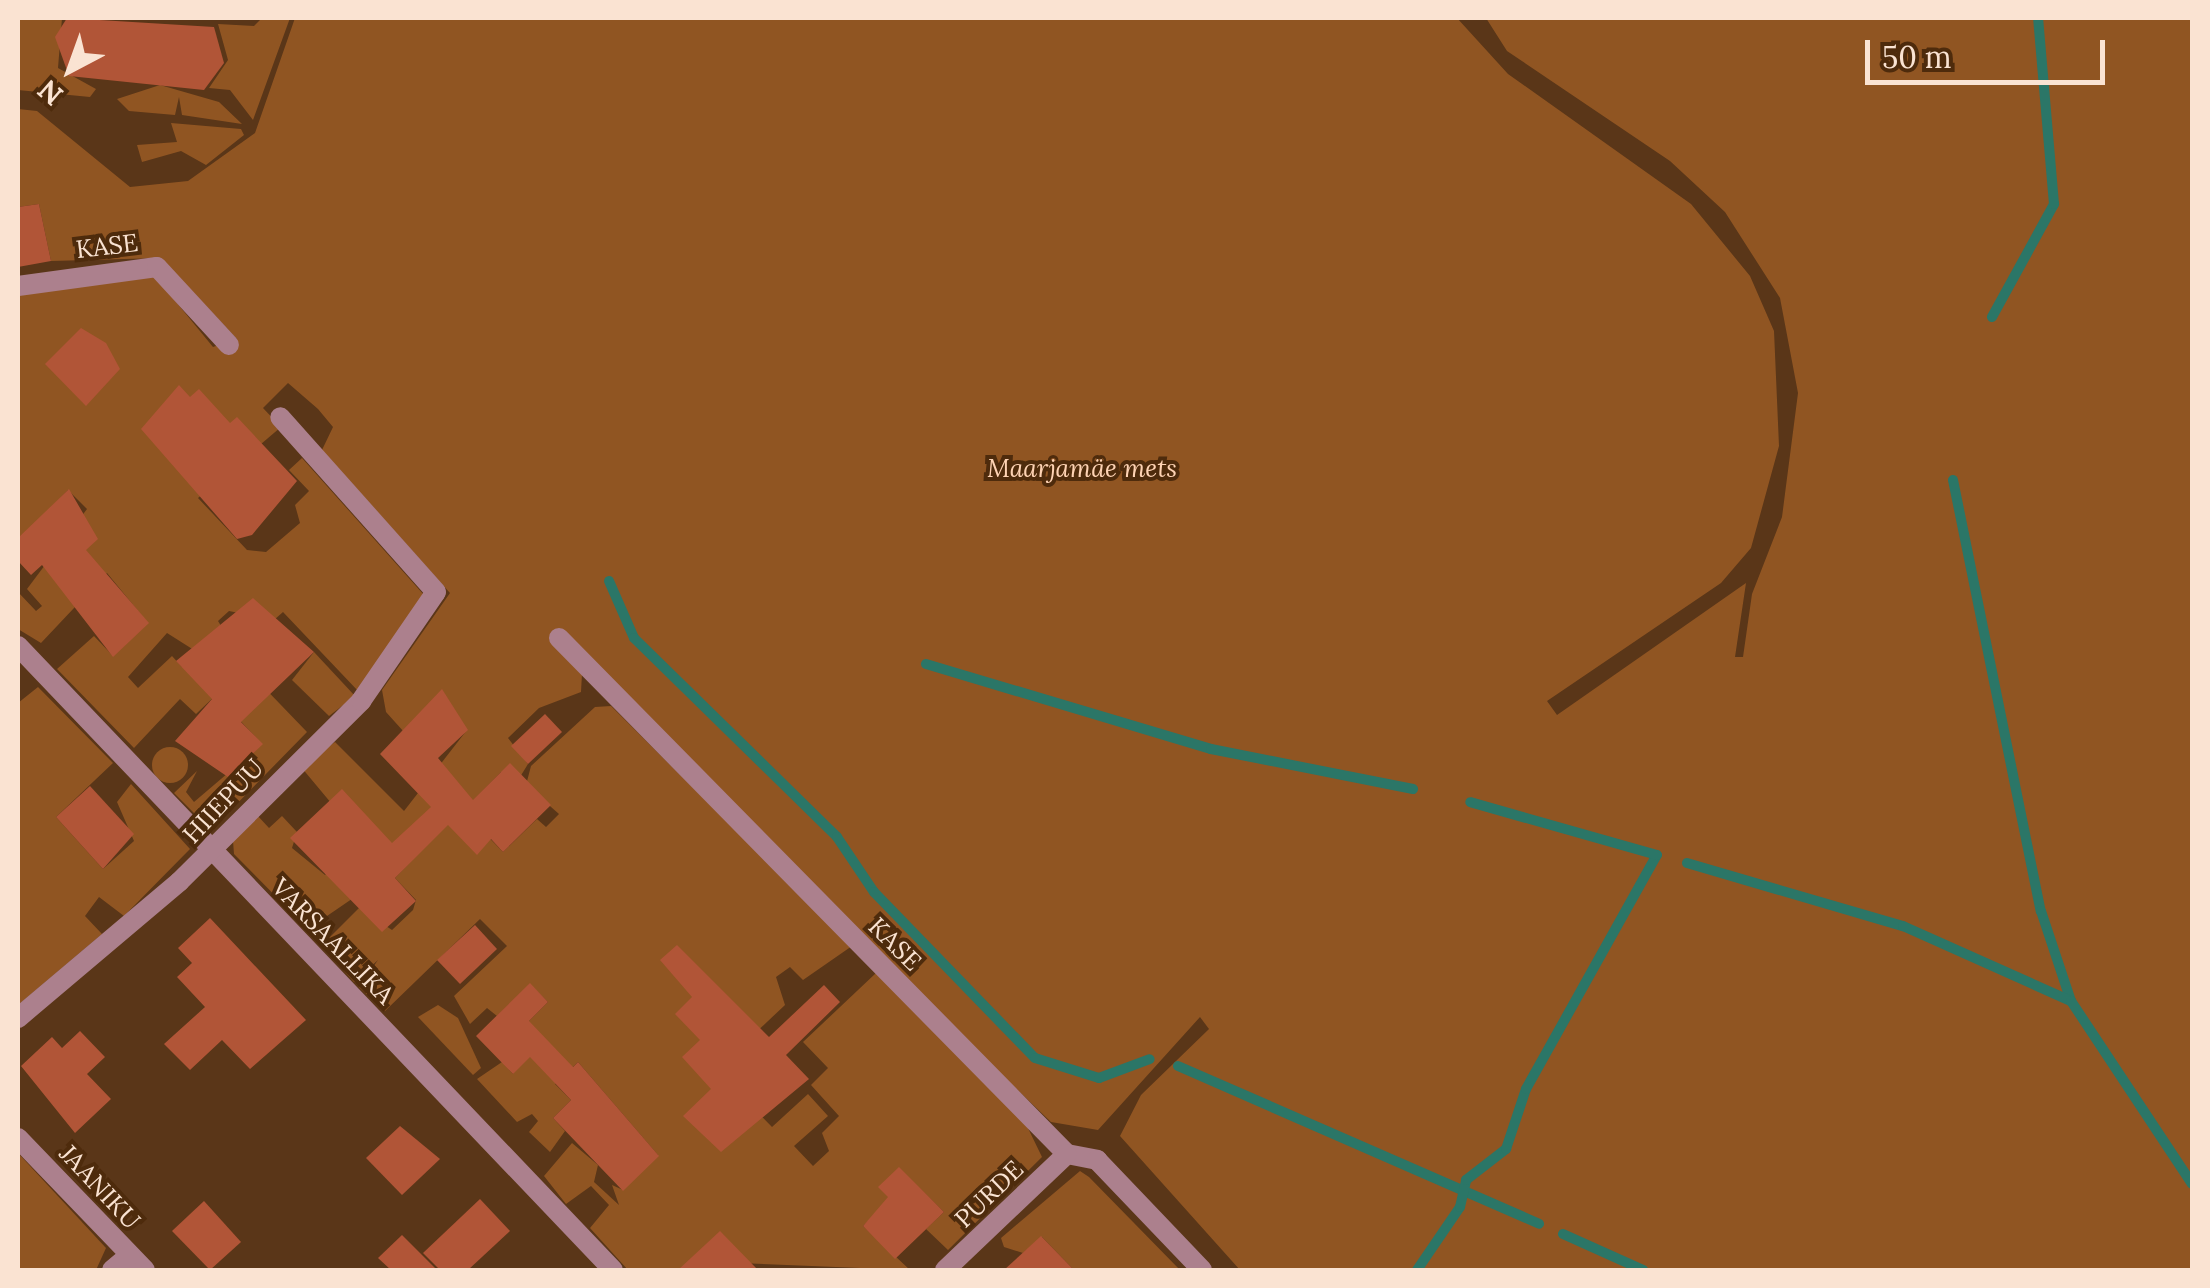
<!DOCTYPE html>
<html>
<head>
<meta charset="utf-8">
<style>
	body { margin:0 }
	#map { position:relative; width:2210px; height:1288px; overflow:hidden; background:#5a3618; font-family:Lora,serif }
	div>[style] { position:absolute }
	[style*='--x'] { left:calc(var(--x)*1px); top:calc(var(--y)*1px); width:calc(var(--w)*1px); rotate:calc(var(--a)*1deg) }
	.green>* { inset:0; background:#905522 }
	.round { border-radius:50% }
	.stream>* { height:10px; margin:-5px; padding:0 5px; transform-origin:5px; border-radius:5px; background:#2b7667 }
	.building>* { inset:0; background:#b15537 }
	.minor>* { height:20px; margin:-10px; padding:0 10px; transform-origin:10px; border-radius:10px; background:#ac808d }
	span { translate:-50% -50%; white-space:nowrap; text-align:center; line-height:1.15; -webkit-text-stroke:8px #4e2b0c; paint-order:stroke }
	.street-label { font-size:25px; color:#fae3d2 }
	.park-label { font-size:25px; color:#fed3b4; font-style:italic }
	.frame { position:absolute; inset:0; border:20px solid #fae3d2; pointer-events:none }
	.north { position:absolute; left:20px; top:20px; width:100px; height:100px; -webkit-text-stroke:8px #4e2b0c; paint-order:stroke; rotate:221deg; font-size:28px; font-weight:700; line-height:40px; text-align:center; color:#fae3d2 }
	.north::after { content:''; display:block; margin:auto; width:35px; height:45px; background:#fae3d2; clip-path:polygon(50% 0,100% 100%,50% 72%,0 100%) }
	.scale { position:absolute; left:1865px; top:40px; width:240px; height:45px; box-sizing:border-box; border:5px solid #fae3d2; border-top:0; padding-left:12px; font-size:30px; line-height:35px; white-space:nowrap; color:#fae3d2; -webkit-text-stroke:8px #4e2b0c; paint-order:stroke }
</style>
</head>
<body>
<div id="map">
	<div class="green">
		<div style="clip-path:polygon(18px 18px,62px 18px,58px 68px,96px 89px,90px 97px,18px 90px)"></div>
		<div style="clip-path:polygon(262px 18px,290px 18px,253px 120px,230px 90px,209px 88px,228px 60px,218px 24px,254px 26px)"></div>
		<div style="clip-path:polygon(evenodd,295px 18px,1457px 18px,1508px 74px,1691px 204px,1750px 276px,1774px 331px,1779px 446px,1751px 548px,1721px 583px,1547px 701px,1557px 715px,1746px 583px,1735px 657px,1743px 657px,1752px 594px,1782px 517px,1798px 393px,1780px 298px,1725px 212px,1670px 161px,1507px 51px,1486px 18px,2192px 18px,2192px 1270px,1240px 1270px,1120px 1136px,1141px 1095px,1209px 1029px,1200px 1017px,1098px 1130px,1051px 1122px,582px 674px,581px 692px,539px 708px,508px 738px,528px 764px,520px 777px,501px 772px,463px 811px,503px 852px,537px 819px,546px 827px,559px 814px,526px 785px,531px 766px,595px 707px,611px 706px,852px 946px,803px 980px,790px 967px,776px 977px,785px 1005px,716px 1070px,772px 1127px,808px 1094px,828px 1116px,794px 1146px,813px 1166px,829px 1151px,822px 1133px,839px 1116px,811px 1085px,828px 1068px,803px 1042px,876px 973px,1026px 1124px,1042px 1157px,948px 1250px,926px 1229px,944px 1212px,909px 1178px,863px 1226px,910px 1270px,689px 1261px,698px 1270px,628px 1270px,590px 1228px,609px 1205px,591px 1186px,566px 1204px,544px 1176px,572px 1143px,598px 1165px,594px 1182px,619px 1205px,612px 1185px,623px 1190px,658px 1155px,578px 1062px,555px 1084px,571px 1100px,553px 1118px,565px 1131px,550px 1152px,529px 1132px,538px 1121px,532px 1114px,517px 1122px,477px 1079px,502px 1062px,513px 1074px,529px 1021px,548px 1002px,530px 984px,497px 1016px,487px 1008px,470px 1024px,454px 996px,507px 946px,480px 919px,385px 1011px,359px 987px,378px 960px,354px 982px,322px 945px,359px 908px,392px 930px,413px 910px,416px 900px,395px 878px,419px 853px,308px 929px,234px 854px,233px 841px,257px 815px,269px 828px,282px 816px,297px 832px,292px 848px,325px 875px,362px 840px,301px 767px,335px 742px,404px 811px,467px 730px,442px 690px,404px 732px,386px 712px,382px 690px,450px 593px,322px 450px,333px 427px,318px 409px,288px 383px,263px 408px,281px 427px,198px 498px,247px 550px,266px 552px,300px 523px,295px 505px,309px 491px,289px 470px,302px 458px,424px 595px,359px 692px,283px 612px,274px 620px,229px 611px,218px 621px,251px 674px,307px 732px,222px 819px,200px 819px,174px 793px,197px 771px,186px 792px,194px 802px,262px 744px,216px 695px,196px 714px,180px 699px,134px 748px,57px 669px,94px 636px,113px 656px,148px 623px,107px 573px,41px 643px,18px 629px,18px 592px,36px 611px,42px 606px,27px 589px,87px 509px,68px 490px,18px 542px,18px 295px,154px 275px,213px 347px,237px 339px,161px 258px,51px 261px,39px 204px,18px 207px,18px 109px,37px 111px,130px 187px,188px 181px,255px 133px,295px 18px,167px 633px,197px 652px,182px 667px,172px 656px,138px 688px,128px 677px,167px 633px)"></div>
		<div style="clip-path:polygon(160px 85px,219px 102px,242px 124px,182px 115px,179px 97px,175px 115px,129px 111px,117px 99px)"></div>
		<div style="clip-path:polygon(171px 123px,241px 129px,244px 135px,206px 165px,181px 151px,142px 162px,137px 145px,177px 142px)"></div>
		<div style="clip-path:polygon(314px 652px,355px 696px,329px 716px,292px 680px)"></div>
		<div style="clip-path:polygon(38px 687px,113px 763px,56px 817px,103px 869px,134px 841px,117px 802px,131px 784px,190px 849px,124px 916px,99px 897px,85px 916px,102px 934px,18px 1005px,18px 703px)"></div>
		<div class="round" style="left:152px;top:747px;width:36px;height:36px"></div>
		<div style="clip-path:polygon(438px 1005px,458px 1018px,481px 1068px,473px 1075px,418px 1017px)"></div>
		<div style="clip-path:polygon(18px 1153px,106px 1248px,96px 1270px,18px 1270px)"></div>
		<div style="clip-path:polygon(1080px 1171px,1089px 1177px,1180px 1270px,1074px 1270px,1042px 1237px,1023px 1253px,1004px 1247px,1001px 1238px)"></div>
	</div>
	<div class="stream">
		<div style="--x:1992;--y:317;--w:129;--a:-61.2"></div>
		<div style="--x:2054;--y:204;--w:187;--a:-94.9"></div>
		<div style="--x:1953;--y:480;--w:440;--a:78.5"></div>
		<div style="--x:2041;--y:911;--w:95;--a:71.6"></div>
		<div style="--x:609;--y:581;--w:62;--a:66.3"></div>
		<div style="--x:634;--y:638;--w:284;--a:44.4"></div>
		<div style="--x:837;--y:837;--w:66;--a:56.1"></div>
		<div style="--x:874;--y:892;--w:231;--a:45.9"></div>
		<div style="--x:1035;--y:1058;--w:67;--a:17.4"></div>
		<div style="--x:1099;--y:1078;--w:54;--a:-20.4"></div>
		<div style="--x:926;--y:664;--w:297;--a:16.6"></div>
		<div style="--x:1211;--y:749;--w:206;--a:11.2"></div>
		<div style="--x:1687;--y:863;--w:225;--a:16.3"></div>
		<div style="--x:1903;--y:926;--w:184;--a:24.1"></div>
		<div style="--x:2071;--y:1001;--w:219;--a:56.5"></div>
		<div style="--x:1178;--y:1066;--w:394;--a:23.6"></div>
		<div style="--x:1563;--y:1234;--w:88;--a:24.2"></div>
		<div style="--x:1417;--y:1270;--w:76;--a:-55.7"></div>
		<div style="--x:1460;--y:1207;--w:28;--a:-77"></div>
		<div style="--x:1466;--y:1180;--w:51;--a:-37.8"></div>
		<div style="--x:1506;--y:1149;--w:63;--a:-71.6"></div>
		<div style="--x:1526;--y:1089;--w:268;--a:-60.8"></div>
		<div style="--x:1657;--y:855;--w:194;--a:-164.2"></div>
	</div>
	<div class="building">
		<div style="clip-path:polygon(67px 18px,214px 27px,224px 63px,204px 90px,69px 76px,55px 37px)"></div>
		<div style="clip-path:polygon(39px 204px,51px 261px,18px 267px,18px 207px)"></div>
		<div style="clip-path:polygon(81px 328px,106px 343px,120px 369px,86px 406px,45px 364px)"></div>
		<div style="clip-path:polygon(179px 385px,190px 397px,199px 389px,230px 423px,237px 417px,297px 481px,252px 535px,237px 539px,141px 429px)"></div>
		<div style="clip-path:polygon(69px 489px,98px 539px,86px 550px,149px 623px,113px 657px,42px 565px,31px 575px,18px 561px,18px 538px)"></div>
		<div style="clip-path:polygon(253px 598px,314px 652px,241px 722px,263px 744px,228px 777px,175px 741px,212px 699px,176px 661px)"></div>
		<div style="clip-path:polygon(442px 689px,468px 730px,438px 758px,473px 800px,510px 763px,551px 805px,503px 852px,491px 839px,477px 855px,448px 825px,395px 878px,416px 901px,382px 932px,290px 838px,342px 789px,392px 843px,431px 807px,380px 754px)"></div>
		<div style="clip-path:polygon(545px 714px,562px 732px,528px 764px,511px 746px)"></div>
		<div style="clip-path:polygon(90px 786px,134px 834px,103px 869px,56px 817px)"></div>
		<div style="clip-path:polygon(210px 918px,306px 1020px,250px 1069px,222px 1040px,190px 1070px,164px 1044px,205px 1007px,177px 977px,192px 963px,178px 948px)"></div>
		<div style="clip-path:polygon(475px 925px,497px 949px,460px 984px,437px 960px)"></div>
		<div style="clip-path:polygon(677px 945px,769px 1037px,824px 985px,840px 1002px,786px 1055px,809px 1079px,721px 1152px,683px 1116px,711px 1089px,682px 1057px,700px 1040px,675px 1014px,692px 997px,660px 960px)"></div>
		<div style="clip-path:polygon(530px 983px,548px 1002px,529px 1021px,573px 1067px,578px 1062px,659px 1156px,623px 1191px,553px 1118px,571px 1100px,530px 1057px,513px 1074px,476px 1036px)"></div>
		<div style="clip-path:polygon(80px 1031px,105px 1057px,87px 1074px,111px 1099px,75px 1133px,21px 1066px,52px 1037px,62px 1048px)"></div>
		<div style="clip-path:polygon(400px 1126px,440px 1159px,402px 1195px,366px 1158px)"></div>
		<div style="clip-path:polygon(899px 1167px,944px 1212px,895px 1259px,863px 1226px,888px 1197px,878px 1187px)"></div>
		<div style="clip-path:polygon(480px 1199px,510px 1231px,468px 1270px,440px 1270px,423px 1253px)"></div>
		<div style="clip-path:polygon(204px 1201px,241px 1242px,210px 1270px,172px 1231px)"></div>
		<div style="clip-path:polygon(720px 1231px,758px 1270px,678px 1270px)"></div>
		<div style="clip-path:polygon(402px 1235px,437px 1270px,391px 1270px,378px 1258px)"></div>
		<div style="clip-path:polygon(1041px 1236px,1074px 1270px,1004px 1270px)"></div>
	</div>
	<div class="minor">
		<div style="--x:18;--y:286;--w:140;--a:-7.8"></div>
		<div style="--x:157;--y:267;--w:106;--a:47.3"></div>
		<div style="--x:559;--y:638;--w:724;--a:45.45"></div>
		<div style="--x:1067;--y:1154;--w:31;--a:11"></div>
		<div style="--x:1097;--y:1160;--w:152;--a:46.3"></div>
		<div style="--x:18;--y:646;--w:862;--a:46.36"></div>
		<div style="--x:18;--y:1018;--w:211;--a:-40.2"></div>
		<div style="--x:179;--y:882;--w:257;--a:-44.8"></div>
		<div style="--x:361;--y:701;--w:132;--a:-55.5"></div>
		<div style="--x:436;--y:592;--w:234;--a:-131.7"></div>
		<div style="--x:18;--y:1138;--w:183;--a:46.1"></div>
		<div style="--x:112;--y:1270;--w:23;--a:-40"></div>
		<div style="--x:945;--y:1270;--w:168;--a:-43.6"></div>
	</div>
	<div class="street-label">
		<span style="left:107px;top:246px;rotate:-7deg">KASE</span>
		<span style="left:223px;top:801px;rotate:-47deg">HIIEPUU</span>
		<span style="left:333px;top:941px;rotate:46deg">VARSAALLIKA</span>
		<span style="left:895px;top:944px;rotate:45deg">KASE</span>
		<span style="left:100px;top:1187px;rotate:47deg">JAANIKU</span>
		<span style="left:989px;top:1194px;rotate:-44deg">PURDE</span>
	</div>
	<div class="park-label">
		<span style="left:1082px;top:468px">Maarjamäe mets</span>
	</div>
	<div class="frame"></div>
	<div class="north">N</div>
	<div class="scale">50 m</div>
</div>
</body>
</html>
